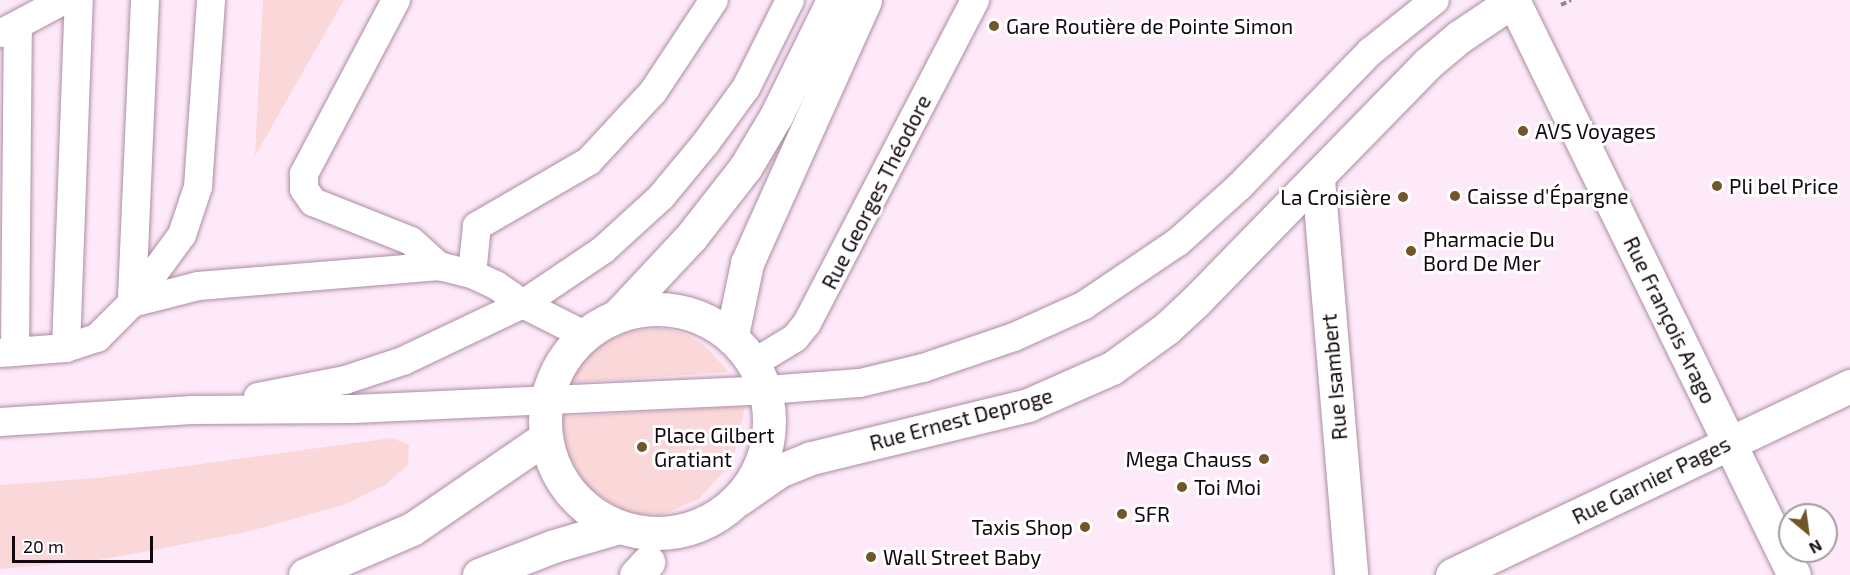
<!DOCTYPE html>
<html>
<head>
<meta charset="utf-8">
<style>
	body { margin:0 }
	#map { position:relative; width:1850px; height:575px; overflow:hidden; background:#fee9f8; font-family:"Exo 2",sans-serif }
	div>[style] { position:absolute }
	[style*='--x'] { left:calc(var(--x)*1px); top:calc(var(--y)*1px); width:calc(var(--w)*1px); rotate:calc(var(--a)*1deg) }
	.green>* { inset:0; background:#fad7d8 }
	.path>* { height:4px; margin-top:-2px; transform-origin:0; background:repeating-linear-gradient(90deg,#948490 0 6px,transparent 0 9px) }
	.roads { filter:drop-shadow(0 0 2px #ab8da4) drop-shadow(0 0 2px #ab8da4) }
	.service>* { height:28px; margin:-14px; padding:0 14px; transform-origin:14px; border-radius:14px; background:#fff }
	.pedestrian>* { height:33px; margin:-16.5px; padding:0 16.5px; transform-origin:16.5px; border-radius:16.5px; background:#fff }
	.minor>* { height:33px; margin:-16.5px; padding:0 16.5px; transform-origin:16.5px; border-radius:16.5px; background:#fff }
	.secondary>* { height:33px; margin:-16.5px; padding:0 16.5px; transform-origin:16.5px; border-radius:16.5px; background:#fff }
	.primary>* { height:33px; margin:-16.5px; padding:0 16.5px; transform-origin:16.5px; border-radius:16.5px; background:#fff }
	.primary>.ring { margin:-16.5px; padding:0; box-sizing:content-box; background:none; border:33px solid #fff; border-radius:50% }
	.dots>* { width:16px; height:16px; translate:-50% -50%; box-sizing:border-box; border:3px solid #fff; border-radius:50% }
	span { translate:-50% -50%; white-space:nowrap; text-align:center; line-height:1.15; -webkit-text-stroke:6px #fff; paint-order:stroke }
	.poi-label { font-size:21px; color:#130811 }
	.left { translate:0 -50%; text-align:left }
	.right { translate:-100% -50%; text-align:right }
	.street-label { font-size:21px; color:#130811 }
	.north { position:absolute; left:1778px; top:503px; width:60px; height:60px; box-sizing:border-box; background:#fff; border:2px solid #a19ca0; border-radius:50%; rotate:151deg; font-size:16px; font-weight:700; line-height:24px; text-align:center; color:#130811 }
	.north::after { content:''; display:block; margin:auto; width:21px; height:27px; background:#725528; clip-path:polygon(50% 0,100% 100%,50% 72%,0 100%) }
	.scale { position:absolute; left:12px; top:536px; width:141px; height:27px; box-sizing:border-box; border:3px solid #130811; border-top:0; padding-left:8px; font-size:18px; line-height:21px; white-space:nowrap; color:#130811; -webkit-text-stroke:4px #fff; paint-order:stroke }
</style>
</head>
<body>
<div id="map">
	<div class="green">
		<div style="clip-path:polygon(263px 0,344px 0,255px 156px)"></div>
		<div style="clip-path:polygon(661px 328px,685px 334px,703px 344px,729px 372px,565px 383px,594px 348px,609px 340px,629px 332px)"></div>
		<div style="clip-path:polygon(745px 406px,733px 461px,699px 499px,662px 515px,628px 513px,587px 488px,567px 451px,561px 417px)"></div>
		<div style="clip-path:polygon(392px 438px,409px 445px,408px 465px,385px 485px,343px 505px,246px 532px,148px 551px,93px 561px,0 569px,0 485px,98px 478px)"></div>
	</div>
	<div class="path">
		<div style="--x:1561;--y:5;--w:11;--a:-27"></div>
	</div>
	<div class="roads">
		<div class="service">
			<div style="--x:145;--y:0;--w:303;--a:92.5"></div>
			<div style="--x:132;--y:303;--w:68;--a:-14.4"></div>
			<div style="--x:198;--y:286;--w:242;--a:-4.7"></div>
			<div style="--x:439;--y:266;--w:34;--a:14"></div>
			<div style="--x:472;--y:274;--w:26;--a:25"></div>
			<div style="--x:496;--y:285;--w:33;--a:35"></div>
			<div style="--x:523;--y:304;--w:68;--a:26.9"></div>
			<div style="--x:396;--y:0;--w:197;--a:117.9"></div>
			<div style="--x:304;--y:174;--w:15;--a:90"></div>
			<div style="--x:304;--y:189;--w:16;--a:55"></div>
			<div style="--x:313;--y:202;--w:105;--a:21.7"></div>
			<div style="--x:411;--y:241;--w:38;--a:42"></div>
			<div style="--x:2;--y:33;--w:70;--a:-28"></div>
			<div style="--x:472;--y:274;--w:48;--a:-84.1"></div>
			<div style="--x:477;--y:226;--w:129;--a:-30.1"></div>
			<div style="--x:589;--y:161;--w:94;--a:-47.2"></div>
			<div style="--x:653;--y:92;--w:110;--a:-56.5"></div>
			<div style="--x:66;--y:348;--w:348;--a:-87.9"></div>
			<div style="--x:15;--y:352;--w:327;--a:-89.5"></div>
			<div style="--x:0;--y:353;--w:66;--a:-4.3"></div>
			<div style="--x:66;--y:348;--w:33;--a:-18"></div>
			<div style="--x:97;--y:338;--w:49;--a:-45"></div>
			<div style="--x:132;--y:303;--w:84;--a:-53.7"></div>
			<div style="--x:182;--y:235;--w:51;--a:-71.6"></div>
			<div style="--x:198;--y:187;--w:187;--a:-86"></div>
			<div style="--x:754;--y:363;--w:48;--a:-31.4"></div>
			<div style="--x:795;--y:338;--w:19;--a:-51"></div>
			<div style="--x:807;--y:323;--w:364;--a:-62.5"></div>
			<div style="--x:258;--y:397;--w:89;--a:-11.1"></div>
			<div style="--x:345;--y:380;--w:61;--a:-18.1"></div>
			<div style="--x:403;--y:361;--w:133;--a:-25.4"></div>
			<div style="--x:523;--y:304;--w:97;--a:-34"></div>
			<div style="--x:603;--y:250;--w:79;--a:-42.4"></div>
			<div style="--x:661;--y:197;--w:69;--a:-50.3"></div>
			<div style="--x:705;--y:144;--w:69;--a:-53.8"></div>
			<div style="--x:746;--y:88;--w:98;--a:-63.4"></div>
			<div style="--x:0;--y:422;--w:192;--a:-3.6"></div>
			<div style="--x:192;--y:410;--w:161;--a:-0.4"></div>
			<div style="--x:353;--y:409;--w:413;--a:-2.6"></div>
			<div style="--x:766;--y:390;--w:94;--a:-4.3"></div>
			<div style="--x:860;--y:383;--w:65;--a:-13.4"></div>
			<div style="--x:923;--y:368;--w:96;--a:-18.8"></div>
			<div style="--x:1014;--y:337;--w:76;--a:-24.2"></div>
			<div style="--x:1083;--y:306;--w:115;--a:-34"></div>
			<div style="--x:1178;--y:242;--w:84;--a:-42.1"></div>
			<div style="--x:1240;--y:186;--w:187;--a:-45.9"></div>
			<div style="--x:1370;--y:52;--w:83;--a:-38.7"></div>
		</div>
		<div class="pedestrian">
			<div style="--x:636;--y:575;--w:18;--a:-47"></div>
		</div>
		<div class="minor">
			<div style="--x:1318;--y:179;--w:397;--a:85.2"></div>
			<div style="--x:732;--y:335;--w:74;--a:-78.2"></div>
			<div style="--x:747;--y:263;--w:288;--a:-65.8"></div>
			<div style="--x:1452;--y:575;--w:441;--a:-25.4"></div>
		</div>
		<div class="secondary">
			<div style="--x:1513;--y:0;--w:640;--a:63.96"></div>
		</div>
		<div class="primary">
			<div class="ring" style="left:545px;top:309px;width:191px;height:191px"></div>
			<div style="--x:618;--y:315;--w:107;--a:-46.9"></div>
			<div style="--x:691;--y:237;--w:88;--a:-52"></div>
			<div style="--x:745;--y:168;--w:61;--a:-59.2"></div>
			<div style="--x:776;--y:116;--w:129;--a:-63.8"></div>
			<div style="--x:739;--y:499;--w:49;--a:-35"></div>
			<div style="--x:779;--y:471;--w:35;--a:-22"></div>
			<div style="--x:811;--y:458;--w:223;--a:-13.7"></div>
			<div style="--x:1028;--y:405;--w:92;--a:-23.8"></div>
			<div style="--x:1112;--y:368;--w:68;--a:-36"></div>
			<div style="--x:1167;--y:328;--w:38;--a:-43"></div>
			<div style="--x:1195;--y:302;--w:332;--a:-45.7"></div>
			<div style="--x:1427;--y:64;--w:42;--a:-40.2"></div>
			<div style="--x:1459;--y:37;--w:66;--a:-33.9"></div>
			<div style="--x:305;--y:575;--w:116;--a:-23.3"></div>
			<div style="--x:412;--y:529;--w:161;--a:-34.4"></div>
			<div style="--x:479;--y:575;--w:80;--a:-21.1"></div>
			<div style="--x:554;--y:546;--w:68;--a:-16.3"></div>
		</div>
	</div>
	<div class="dots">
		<div style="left:994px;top:26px;background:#725528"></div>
		<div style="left:1523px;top:131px;background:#725528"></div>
		<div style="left:1717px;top:186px;background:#725528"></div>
		<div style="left:1455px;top:196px;background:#725528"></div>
		<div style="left:1403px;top:197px;background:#725528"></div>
		<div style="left:1411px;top:251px;background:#725528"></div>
		<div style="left:642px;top:447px;background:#725528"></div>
		<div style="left:1264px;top:459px;background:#725528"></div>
		<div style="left:1182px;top:487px;background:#725528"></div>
		<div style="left:1122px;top:514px;background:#725528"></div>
		<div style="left:1085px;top:527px;background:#725528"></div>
		<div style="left:871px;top:557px;background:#725528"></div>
	</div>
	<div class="poi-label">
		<span class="left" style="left:1006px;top:26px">Gare Routière de Pointe Simon</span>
		<span class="left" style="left:1535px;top:131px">AVS Voyages</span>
		<span class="left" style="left:1729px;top:186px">Pli bel Price</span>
		<span class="left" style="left:1467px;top:196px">Caisse d'Épargne</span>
		<span class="right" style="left:1391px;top:197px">La Croisière</span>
		<span class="left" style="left:1423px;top:251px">Pharmacie Du<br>Bord De Mer</span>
		<span class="left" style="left:654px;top:447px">Place Gilbert<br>Gratiant</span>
		<span class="right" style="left:1252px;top:459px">Mega Chauss</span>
		<span class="left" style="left:1194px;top:487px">Toi Moi</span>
		<span class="left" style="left:1134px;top:514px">SFR</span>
		<span class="right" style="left:1073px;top:527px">Taxis Shop</span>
		<span class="left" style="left:883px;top:557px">Wall Street Baby</span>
	</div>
	<div class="street-label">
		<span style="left:876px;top:192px;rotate:-63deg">Rue Georges Théodore</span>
		<span style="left:1670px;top:320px;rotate:64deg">Rue François Arago</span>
		<span style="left:1334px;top:377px;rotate:-95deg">Rue Isambert</span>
		<span style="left:961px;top:419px;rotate:-15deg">Rue Ernest Deproge</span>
		<span style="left:1651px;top:480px;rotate:-26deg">Rue Garnier Pages</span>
	</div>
	<div class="north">N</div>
	<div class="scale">20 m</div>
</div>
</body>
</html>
